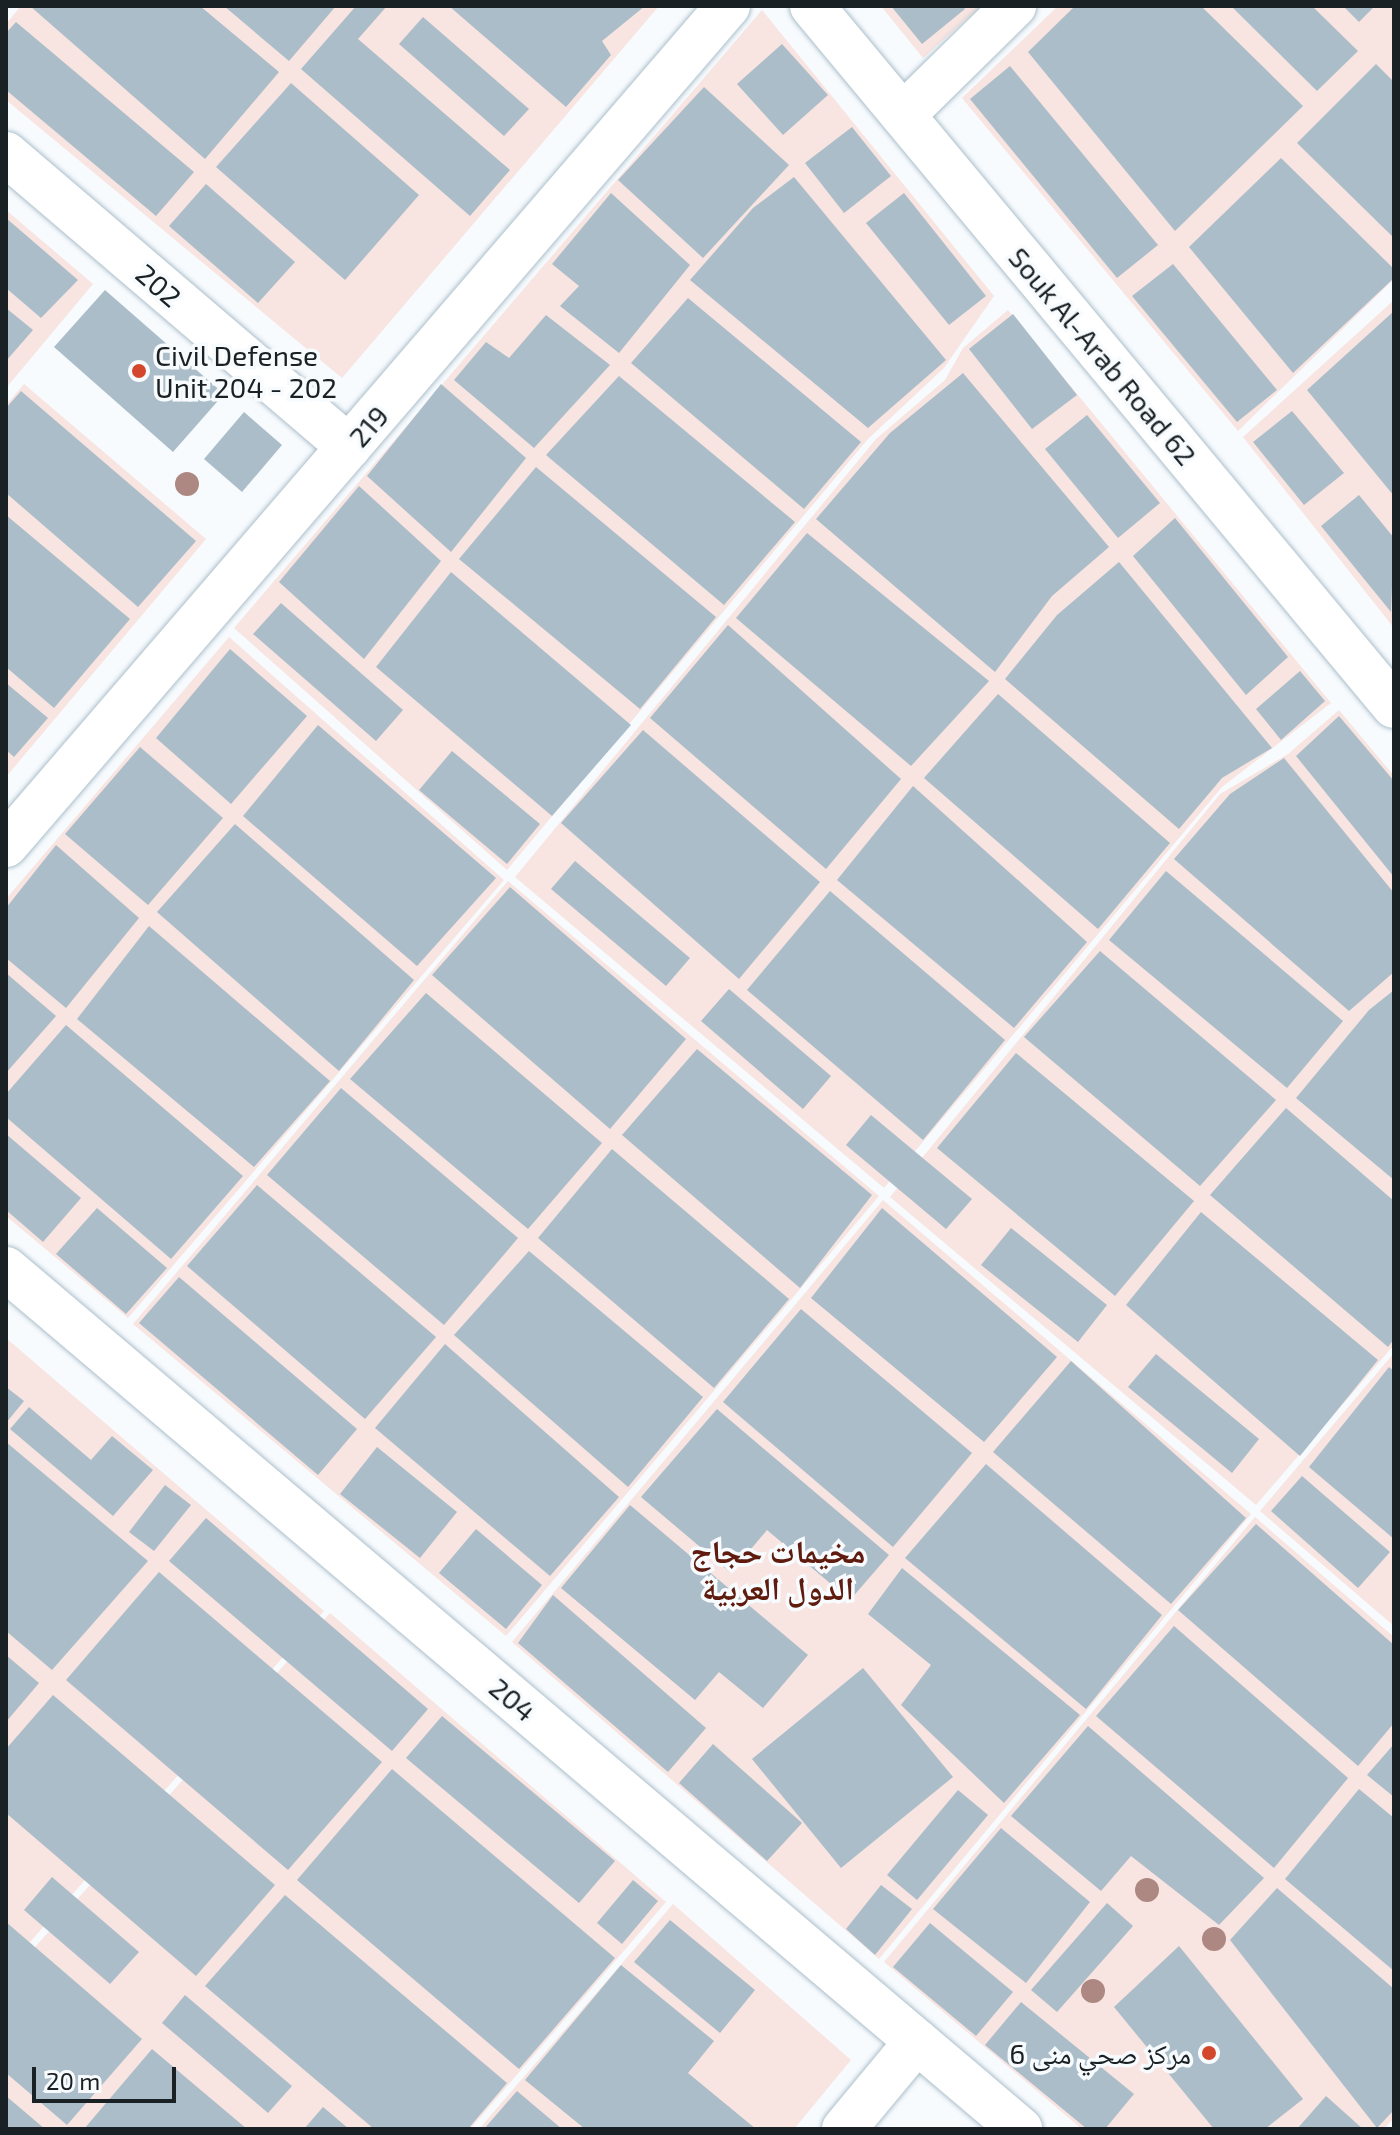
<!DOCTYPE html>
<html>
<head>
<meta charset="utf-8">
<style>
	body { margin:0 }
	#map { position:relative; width:1400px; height:2135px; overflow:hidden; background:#f7fbfe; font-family:"Exo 2","Noto Naskh Arabic",sans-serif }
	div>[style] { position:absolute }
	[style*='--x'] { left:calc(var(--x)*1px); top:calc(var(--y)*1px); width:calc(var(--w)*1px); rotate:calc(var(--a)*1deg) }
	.green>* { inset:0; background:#f8e4e0 }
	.building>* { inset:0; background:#abbdc9 }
	.roads { filter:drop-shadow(0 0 2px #acbfca) drop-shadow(0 0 2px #acbfca) }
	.minor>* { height:44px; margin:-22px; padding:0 22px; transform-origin:22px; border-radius:22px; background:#fff }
	.major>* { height:44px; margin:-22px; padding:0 22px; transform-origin:22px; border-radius:22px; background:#fff }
	.trees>* { width:24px; height:24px; margin:-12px; border-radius:50%; background:#ad8882 }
	.dots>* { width:22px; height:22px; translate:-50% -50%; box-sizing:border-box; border:4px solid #f7fbfe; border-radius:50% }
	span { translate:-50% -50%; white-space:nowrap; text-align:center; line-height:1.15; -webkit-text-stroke:7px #f7fbfe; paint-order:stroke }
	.street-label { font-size:28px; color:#1a2125 }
	.poi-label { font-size:28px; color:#1a2125 }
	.left { translate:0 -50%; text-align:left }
	.right { translate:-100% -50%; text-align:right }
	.quarter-label { font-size:32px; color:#5e1b0e; font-weight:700 }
	.frame { position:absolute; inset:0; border:8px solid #1a2125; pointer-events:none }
	.scale { position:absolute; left:32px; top:2067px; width:144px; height:36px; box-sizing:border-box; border:4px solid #1a2125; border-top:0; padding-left:10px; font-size:24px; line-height:28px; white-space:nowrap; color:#1a2125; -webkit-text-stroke:6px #f7fbfe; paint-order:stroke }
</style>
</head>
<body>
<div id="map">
	<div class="green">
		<div style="clip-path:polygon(21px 6px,659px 6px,342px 378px,6px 100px,6px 24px)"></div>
		<div style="clip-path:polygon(881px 6px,981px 6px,923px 58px)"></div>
		<div style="clip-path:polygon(1058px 6px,1394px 6px,1394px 279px,1238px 431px,962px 98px)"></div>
		<div style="clip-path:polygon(762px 10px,994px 296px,944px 368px,867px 440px,507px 870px,234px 628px)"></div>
		<div style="clip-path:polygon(6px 210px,93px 284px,6px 388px)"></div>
		<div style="clip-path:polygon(1394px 300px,1394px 628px,1243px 437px)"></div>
		<div style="clip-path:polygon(1008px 310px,1331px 703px,1222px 787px,884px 1188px,515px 877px,876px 439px,945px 380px,963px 348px)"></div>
		<div style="clip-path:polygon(24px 384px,206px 539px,6px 777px,6px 405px)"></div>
		<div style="clip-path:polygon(229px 637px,504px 880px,128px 1318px,6px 1216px,6px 899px)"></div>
		<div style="clip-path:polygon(1339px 710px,1394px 776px,1394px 1345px,1256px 1505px,890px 1197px,1220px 794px,1288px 754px)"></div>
		<div style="clip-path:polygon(508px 881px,879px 1196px,506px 1636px,133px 1324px)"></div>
		<div style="clip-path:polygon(883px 1200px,1251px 1514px,879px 1959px,512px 1642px)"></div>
		<div style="clip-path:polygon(6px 1338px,324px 1611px,6px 1969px)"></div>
		<div style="clip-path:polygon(1394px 1353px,1394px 1626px,1260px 1511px)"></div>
		<div style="clip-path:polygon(1255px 1517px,1394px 1637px,1394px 2118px,1384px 2129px,1082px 2129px,884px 1962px)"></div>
		<div style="clip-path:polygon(330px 1613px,666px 1902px,470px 2129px,6px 2129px,6px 1980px)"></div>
		<div style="clip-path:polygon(673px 1904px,851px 2060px,794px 2129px,479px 2129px)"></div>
	</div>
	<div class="building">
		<div style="clip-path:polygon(30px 6px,200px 6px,279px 72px,205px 159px)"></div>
		<div style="clip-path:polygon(224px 6px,336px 6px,289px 61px)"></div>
		<div style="clip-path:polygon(356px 6px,387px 6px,358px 39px,510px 170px,470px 216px,301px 69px)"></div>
		<div style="clip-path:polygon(449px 6px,645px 6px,602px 41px,611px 55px,566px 107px)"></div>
		<div style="clip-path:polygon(891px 6px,963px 6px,965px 9px,922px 44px)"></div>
		<div style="clip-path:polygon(1075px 6px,1201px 6px,1303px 106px,1175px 231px,1028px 52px)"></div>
		<div style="clip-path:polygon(1231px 6px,1312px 6px,1358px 51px,1317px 91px)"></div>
		<div style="clip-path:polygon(1343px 6px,1375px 6px,1359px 22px)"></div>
		<div style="clip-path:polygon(423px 17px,529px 109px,504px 136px,399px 44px)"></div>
		<div style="clip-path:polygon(16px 22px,194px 172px,156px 216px,6px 90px,6px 33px)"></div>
		<div style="clip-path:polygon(782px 44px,828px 95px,783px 135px,737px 84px)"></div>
		<div style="clip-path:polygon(1376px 64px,1394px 82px,1394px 238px,1297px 143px)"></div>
		<div style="clip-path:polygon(1010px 66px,1158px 245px,1117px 278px,970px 99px)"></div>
		<div style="clip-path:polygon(291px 83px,419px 195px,345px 280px,216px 167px)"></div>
		<div style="clip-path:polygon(704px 87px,789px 165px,703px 258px,618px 180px)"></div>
		<div style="clip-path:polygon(852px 127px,891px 176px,844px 213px,805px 163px)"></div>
		<div style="clip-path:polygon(1281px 158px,1394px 269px,1394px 278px,1293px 373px,1189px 247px)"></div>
		<div style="clip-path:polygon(794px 177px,946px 360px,868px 428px,690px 280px,753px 208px)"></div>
		<div style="clip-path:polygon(206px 184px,295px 262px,258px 303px,169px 226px)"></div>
		<div style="clip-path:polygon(611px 193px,690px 265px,619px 353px,560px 306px,579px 286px,552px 264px)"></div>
		<div style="clip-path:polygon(904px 193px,986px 296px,949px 325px,866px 223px)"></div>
		<div style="clip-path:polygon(6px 218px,78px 280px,41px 318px,6px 288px)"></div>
		<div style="clip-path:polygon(1173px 264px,1277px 390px,1237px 422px,1132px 296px)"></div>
		<div style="clip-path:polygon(105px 290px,224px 394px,173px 452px,54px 347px)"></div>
		<div style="clip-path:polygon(688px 298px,861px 442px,804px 509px,631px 363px)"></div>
		<div style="clip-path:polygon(6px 308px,33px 330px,6px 361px)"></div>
		<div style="clip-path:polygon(1394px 311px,1394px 496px,1307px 390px)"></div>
		<div style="clip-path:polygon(1013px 314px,1077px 395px,1032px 429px,969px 349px)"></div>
		<div style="clip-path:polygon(546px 315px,610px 365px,534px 448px,454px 380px,486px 342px,509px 358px)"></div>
		<div style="clip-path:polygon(963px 373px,1109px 547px,1052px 596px,995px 672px,816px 519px,890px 433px)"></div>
		<div style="clip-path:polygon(619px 376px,795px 522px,724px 605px,546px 455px)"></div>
		<div style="clip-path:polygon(441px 384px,526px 458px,451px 552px,367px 476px)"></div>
		<div style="clip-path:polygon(21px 391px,196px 541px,138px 607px,6px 493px,6px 408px)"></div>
		<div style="clip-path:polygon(1292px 411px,1344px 473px,1304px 505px,1253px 442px)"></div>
		<div style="clip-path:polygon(244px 412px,282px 445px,242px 492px,204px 459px)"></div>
		<div style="clip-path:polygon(1087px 415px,1160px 503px,1118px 538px,1045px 449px)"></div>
		<div style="clip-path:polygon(536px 467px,716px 617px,640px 709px,459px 559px)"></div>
		<div style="clip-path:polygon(359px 486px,441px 561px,364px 659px,279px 582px)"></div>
		<div style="clip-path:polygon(1359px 495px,1394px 538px,1391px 612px,1321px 526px)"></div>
		<div style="clip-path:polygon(6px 515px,130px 619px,54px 708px,6px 667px)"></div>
		<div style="clip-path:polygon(1175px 518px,1288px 657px,1246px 695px,1133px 556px)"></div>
		<div style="clip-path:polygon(807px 533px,989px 681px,911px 766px,736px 618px)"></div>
		<div style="clip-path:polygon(1119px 562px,1272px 748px,1222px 778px,1179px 829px,1005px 679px,1057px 615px)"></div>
		<div style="clip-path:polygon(451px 572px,631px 725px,552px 816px,376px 667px)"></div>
		<div style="clip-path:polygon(281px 603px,403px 710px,376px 741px,253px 634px)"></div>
		<div style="clip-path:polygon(728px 625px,901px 779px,826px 869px,650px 718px)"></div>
		<div style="clip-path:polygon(230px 649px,307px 716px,231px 804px,156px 738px)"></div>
		<div style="clip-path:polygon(1300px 671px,1325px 701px,1281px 740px,1256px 709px)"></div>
		<div style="clip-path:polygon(6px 683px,48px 718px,14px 757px,6px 750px)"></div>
		<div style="clip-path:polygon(998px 694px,1170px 843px,1098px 929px,924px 778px)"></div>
		<div style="clip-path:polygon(1339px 716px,1394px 781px,1394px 877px,1296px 756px)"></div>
		<div style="clip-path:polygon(318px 725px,496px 878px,417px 966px,243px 816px)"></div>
		<div style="clip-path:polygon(643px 730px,820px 882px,739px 979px,561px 823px)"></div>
		<div style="clip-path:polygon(140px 747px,223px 818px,148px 905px,65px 834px)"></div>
		<div style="clip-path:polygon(452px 751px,540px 824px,507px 864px,419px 790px)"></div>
		<div style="clip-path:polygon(1284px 758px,1394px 893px,1394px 972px,1349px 1011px,1174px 859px,1230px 794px)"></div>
		<div style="clip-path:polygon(913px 786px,1087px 942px,1014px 1028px,837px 880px)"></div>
		<div style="clip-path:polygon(235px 824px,414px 980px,339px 1071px,157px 912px)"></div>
		<div style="clip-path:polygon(56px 845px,139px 918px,66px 1008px,6px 958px,6px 908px)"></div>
		<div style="clip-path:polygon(575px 861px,690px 958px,666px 986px,551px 889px)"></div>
		<div style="clip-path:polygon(1166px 871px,1343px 1021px,1287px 1088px,1109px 940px)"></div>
		<div style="clip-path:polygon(510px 887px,686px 1039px,610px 1129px,432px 975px)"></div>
		<div style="clip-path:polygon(830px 891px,1005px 1040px,923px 1140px,747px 990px)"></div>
		<div style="clip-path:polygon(149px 926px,330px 1081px,254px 1167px,77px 1019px)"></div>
		<div style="clip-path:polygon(1100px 951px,1276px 1100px,1200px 1186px,1024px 1037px)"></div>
		<div style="clip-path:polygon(6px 973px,56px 1016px,6px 1073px)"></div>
		<div style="clip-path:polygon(729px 989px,831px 1076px,803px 1109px,701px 1021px)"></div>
		<div style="clip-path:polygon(1394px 990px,1394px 1180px,1296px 1098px,1369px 1010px)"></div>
		<div style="clip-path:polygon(426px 993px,602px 1143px,528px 1229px,350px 1079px)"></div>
		<div style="clip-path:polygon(66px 1025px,243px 1176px,171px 1259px,6px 1117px,6px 1094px)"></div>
		<div style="clip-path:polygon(697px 1049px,872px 1195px,800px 1288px,622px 1135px)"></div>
		<div style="clip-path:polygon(1016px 1053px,1194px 1201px,1115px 1296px,937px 1148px)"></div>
		<div style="clip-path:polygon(341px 1088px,518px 1238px,444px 1325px,267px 1175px)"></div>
		<div style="clip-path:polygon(1286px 1108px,1394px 1201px,1394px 1339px,1388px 1347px,1210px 1195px)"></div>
		<div style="clip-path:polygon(871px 1115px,972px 1199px,946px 1229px,846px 1145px)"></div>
		<div style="clip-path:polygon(6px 1134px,81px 1198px,43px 1242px,6px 1210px)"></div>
		<div style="clip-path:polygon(612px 1149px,789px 1299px,714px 1388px,538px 1238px)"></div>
		<div style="clip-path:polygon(257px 1185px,436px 1337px,365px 1419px,187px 1266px)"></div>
		<div style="clip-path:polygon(97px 1208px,167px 1268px,126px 1314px,56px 1254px)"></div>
		<div style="clip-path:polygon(882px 1208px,1057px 1357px,984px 1442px,811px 1298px)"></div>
		<div style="clip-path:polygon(1201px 1212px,1378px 1360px,1300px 1456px,1126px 1305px)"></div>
		<div style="clip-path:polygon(1011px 1228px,1107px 1305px,1078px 1342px,981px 1265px)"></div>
		<div style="clip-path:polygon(529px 1251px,703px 1397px,628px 1487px,454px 1335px)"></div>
		<div style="clip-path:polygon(179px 1277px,357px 1429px,318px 1475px,139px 1323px)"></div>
		<div style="clip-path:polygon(801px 1309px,972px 1453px,893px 1547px,723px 1402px)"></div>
		<div style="clip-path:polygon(445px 1344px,619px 1497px,550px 1576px,375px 1428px)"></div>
		<div style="clip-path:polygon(1156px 1354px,1259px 1439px,1232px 1473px,1128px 1387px)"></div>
		<div style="clip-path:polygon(1071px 1361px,1246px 1518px,1171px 1604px,993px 1452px)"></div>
		<div style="clip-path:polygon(1389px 1367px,1394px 1371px,1394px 1539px,1309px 1467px)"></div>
		<div style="clip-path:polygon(6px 1387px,24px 1401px,6px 1423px)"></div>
		<div style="clip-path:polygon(29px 1407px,91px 1460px,112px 1436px,153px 1470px,113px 1516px,10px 1429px)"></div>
		<div style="clip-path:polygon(717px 1409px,889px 1555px,850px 1600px,767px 1530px,731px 1573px,641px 1497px)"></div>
		<div style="clip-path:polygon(6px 1442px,148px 1561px,52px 1670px,6px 1631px)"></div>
		<div style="clip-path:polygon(377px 1447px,457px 1512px,420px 1558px,340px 1494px)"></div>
		<div style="clip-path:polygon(986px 1464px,1162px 1615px,1086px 1709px,905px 1558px)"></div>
		<div style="clip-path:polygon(1302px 1476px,1390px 1552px,1358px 1588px,1271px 1511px)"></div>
		<div style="clip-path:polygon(165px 1485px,191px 1505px,154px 1551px,129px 1532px)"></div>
		<div style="clip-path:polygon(630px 1505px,808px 1655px,763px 1708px,719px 1672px,695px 1700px,561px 1588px)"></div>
		<div style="clip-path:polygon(206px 1518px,428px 1709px,392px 1751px,169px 1561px)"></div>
		<div style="clip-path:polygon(1256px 1524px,1394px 1645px,1394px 1723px,1358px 1766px,1178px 1610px)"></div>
		<div style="clip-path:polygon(476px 1529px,542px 1585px,506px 1629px,439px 1573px)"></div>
		<div style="clip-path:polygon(902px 1568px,1080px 1715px,1004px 1803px,901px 1705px,931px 1665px,868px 1614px)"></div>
		<div style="clip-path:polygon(159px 1572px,382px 1762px,288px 1870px,66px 1680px)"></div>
		<div style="clip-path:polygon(553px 1595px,706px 1728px,668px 1772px,518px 1643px)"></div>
		<div style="clip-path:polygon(1174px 1626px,1348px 1778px,1274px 1868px,1096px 1716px)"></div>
		<div style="clip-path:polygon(6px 1655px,39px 1683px,6px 1722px)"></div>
		<div style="clip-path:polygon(863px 1668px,953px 1777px,841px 1868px,752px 1759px)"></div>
		<div style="clip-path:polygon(53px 1695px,275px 1885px,196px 1976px,6px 1813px,6px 1749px)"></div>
		<div style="clip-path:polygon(442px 1716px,615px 1861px,579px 1903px,406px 1758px)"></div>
		<div style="clip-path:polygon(1088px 1726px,1264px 1878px,1219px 1925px,1131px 1856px,1101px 1891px,1011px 1816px)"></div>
		<div style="clip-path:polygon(713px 1744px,802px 1823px,767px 1861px,679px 1783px)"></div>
		<div style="clip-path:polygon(1394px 1744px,1394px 1797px,1367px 1775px)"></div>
		<div style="clip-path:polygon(392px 1769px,615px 1958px,519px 2069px,297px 1880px)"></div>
		<div style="clip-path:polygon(1359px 1789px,1394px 1818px,1394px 1971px,1285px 1879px)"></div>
		<div style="clip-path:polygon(958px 1790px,988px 1815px,917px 1900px,887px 1875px)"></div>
		<div style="clip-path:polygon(1001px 1828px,1090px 1902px,1026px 1983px,933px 1909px)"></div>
		<div style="clip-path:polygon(52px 1877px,139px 1952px,110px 1984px,24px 1910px)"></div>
		<div style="clip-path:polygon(633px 1880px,658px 1901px,622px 1944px,597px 1923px)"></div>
		<div style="clip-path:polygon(881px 1885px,912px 1909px,875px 1955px,846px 1929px)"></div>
		<div style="clip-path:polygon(1277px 1888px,1394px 1989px,1394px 2110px,1377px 2128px,1230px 1940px)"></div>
		<div style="clip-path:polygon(285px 1895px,507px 2083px,468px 2129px,374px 2129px,205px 1986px)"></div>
		<div style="clip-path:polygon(1107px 1903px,1133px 1926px,1057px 2012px,1031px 1990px)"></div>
		<div style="clip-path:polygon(670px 1920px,755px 1990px,720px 2033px,634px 1962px)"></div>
		<div style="clip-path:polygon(6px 1922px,142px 2039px,67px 2125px,6px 2073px)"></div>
		<div style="clip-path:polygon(930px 1923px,1013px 1992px,976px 2036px,893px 1967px)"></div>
		<div style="clip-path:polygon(1179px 1946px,1303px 2099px,1265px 2129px,1214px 2129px,1114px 2007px)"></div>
		<div style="clip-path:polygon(621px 1965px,714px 2041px,688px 2073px,756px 2129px,585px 2129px,525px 2080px)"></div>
		<div style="clip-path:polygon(185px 1995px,292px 2086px,268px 2113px,162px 2023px)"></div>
		<div style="clip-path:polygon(1021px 2002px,1134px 2094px,1105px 2129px,1087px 2129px,985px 2045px)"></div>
		<div style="clip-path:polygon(152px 2049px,247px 2129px,84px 2129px)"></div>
		<div style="clip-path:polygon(517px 2091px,562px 2129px,484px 2129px)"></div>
		<div style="clip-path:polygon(6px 2096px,45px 2129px,6px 2129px)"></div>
		<div style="clip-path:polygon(1326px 2096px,1363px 2129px,1297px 2129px)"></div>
		<div style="clip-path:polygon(323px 2107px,349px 2129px,304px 2129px)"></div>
	</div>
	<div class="roads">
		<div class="minor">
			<div style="--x:903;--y:115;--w:156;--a:-44.5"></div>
			<div style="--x:6;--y:154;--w:451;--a:40.5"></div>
			<div style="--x:6;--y:845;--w:1107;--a:-49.29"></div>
			<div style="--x:844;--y:2129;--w:114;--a:-50.3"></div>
		</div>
		<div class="major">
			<div style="--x:812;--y:6;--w:910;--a:50.26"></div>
			<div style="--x:6;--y:1269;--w:1330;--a:40.3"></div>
		</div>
	</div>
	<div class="trees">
		<div style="left:187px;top:484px"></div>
		<div style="left:1147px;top:1890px"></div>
		<div style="left:1214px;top:1939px"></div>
		<div style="left:1093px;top:1991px"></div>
	</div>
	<div class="dots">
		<div style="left:139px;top:371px;background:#d3472d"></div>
		<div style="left:1209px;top:2053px;background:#d3472d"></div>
	</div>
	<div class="street-label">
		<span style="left:159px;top:285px;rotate:41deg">202</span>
		<span style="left:1103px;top:356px;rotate:50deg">Souk Al-Arab Road 62</span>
		<span style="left:368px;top:426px;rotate:-49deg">219</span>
		<span style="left:513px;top:1699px;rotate:40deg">204</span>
	</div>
	<div class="poi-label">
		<span class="left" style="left:155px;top:371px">Civil Defense<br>Unit 204 - 202</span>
		<span class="right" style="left:1191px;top:2053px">مركز صحي منى 6</span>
	</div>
	<div class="quarter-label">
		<span style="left:778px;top:1569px">مخيمات حجاج<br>الدول العربية</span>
	</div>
	<div class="frame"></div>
	<div class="scale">20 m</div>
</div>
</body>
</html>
